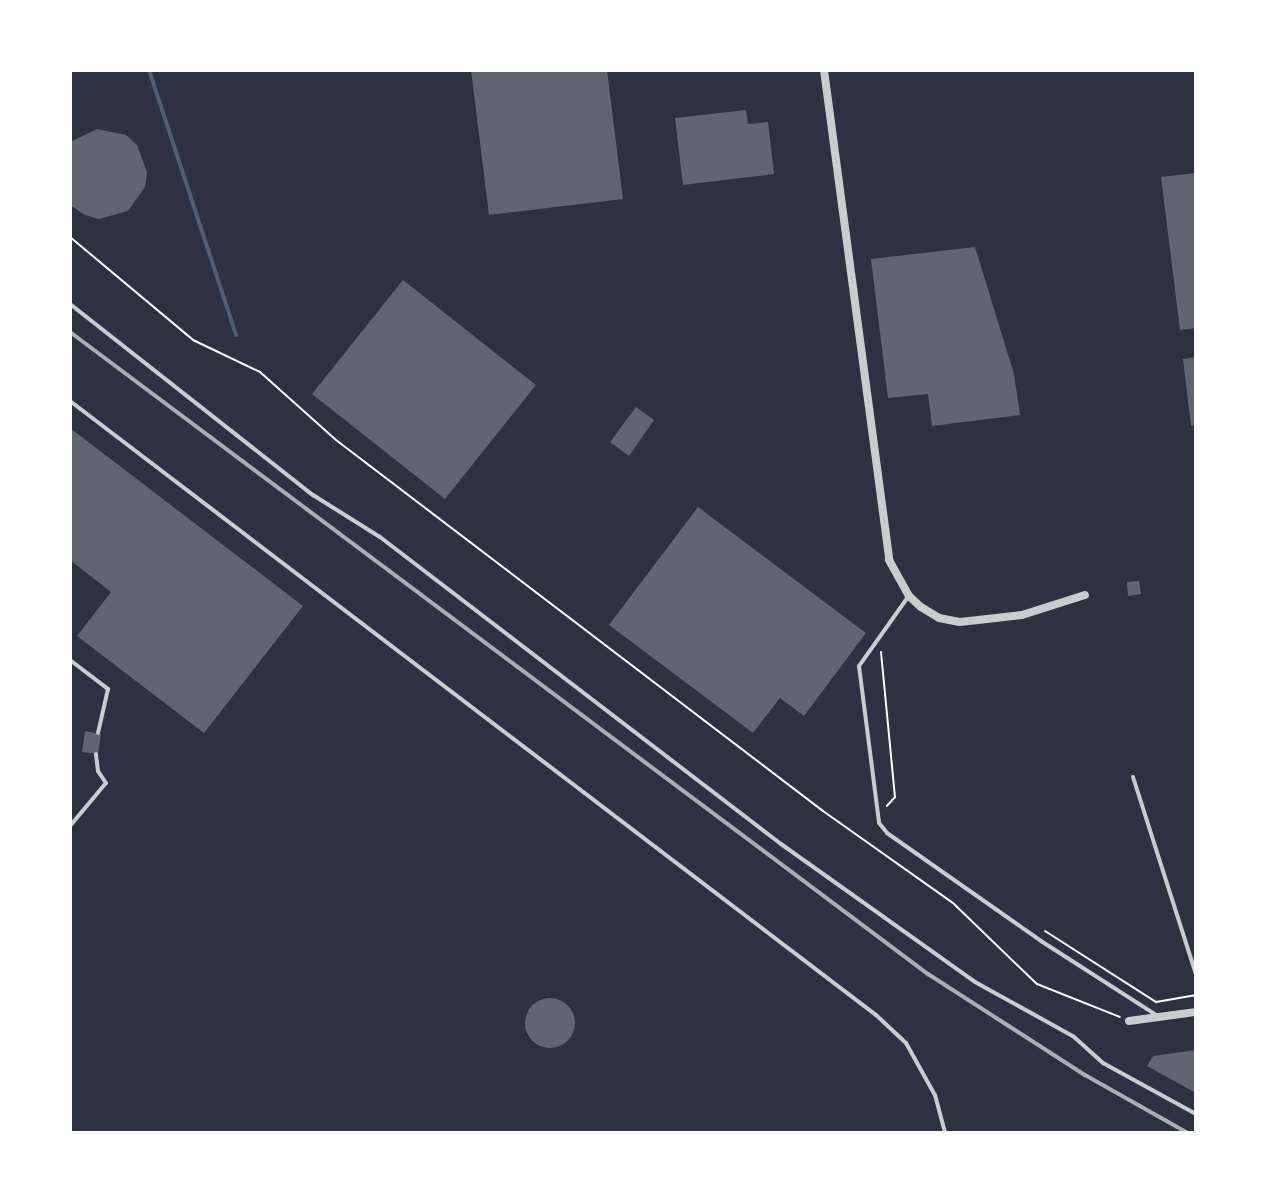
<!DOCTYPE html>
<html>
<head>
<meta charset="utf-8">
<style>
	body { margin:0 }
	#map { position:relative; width:1266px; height:1203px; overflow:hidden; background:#2d3142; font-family:Montserrat,sans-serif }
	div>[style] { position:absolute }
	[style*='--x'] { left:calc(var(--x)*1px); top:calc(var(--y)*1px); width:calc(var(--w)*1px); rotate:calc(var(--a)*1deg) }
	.stream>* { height:4px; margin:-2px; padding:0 2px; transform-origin:2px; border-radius:2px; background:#4f5d75 }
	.building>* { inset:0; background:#626471 }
	.round { border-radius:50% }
	.path>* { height:2px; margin:-1px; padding:0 1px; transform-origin:1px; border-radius:1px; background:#fff }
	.service>* { height:4px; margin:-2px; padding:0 2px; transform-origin:2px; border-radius:2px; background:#caccd0 }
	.minor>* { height:8px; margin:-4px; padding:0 4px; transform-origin:4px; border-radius:4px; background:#caccd0 }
	.rail>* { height:4px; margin:-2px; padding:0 2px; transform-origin:2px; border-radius:2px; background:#abadb3 }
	span { translate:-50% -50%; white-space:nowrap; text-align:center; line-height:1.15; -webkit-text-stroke:8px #fff; paint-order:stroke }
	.frame { position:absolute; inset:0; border:72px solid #fff; pointer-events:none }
</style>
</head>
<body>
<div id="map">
	<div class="stream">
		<div style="--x:149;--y:70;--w:279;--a:71.8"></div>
	</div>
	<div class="building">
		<div style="clip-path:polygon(471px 70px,607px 70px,623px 199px,489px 215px)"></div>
		<div style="clip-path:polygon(746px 110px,748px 124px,768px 122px,774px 174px,683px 185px,675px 118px)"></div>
		<div style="clip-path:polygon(97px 129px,126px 135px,137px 145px,147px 172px,145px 187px,128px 211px,99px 219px,85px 215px,70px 205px,70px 142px)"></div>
		<div style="clip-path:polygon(1196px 173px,1196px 328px,1180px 330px,1161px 177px)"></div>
		<div style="clip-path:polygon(975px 247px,1014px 374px,1020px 415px,932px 426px,928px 394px,888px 398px,871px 259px)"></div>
		<div style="clip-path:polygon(403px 280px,536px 385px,445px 499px,312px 394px)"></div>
		<div style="clip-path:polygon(1196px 357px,1196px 425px,1191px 426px,1183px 359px)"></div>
		<div style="clip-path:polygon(636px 407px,654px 420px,629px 456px,610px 442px)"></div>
		<div style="clip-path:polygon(70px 428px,303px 606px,204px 733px,77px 636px,111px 592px,70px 560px)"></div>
		<div style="clip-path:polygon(698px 507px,866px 633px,804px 716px,780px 698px,753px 733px,609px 625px)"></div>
		<div style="clip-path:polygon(1139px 581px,1141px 594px,1128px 596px,1127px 582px)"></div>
		<div style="clip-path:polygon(85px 731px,101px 734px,98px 754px,82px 752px)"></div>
		<div class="round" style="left:525px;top:998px;width:50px;height:50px"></div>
		<div style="clip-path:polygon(1196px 1050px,1196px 1093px,1147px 1066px,1153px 1056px)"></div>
	</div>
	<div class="path">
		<div style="--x:70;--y:237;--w:160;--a:39.9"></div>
		<div style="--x:193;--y:340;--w:74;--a:25.5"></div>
		<div style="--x:260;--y:372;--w:102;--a:41.8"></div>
		<div style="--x:336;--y:440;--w:612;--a:37.3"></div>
		<div style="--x:823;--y:811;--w:159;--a:35.3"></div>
		<div style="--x:953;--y:903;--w:117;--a:44"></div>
		<div style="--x:1037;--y:984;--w:89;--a:21.7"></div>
		<div style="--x:881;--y:652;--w:146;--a:84.5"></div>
		<div style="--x:895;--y:797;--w:12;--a:132"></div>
		<div style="--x:1045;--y:931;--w:132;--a:32.6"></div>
		<div style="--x:1156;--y:1002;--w:41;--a:-9.9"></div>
	</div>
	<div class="service">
		<div style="--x:70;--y:304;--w:309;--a:38.2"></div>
		<div style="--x:313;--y:495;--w:79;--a:32.1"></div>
		<div style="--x:380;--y:537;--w:505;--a:37.44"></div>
		<div style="--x:781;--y:844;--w:238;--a:35.4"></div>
		<div style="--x:975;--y:982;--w:112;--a:28.9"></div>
		<div style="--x:1073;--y:1036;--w:40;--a:42"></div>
		<div style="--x:1103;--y:1063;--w:106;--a:28.7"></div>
		<div style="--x:70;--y:401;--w:1013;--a:37.3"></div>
		<div style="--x:876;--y:1015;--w:41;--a:43"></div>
		<div style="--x:906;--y:1043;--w:60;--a:60.9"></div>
		<div style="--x:935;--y:1095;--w:39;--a:75"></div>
		<div style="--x:908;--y:597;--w:85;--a:125.4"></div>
		<div style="--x:859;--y:666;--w:158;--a:82.7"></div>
		<div style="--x:879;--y:823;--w:13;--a:51"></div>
		<div style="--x:887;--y:833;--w:188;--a:35"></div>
		<div style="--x:1041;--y:941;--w:139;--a:32.7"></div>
		<div style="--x:70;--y:660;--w:48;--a:37.3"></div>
		<div style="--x:108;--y:689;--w:45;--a:102.8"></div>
		<div style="--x:1133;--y:777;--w:208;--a:72.3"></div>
		<div style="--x:70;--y:826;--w:56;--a:-50.1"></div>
		<div style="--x:106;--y:783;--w:14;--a:-124"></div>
		<div style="--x:98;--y:771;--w:17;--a:-97"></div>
		<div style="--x:204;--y:1133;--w:9;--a:0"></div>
	</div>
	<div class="minor">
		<div style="--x:824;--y:70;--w:494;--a:82.4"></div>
		<div style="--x:889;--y:560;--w:41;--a:60.9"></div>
		<div style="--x:909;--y:596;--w:16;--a:43"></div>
		<div style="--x:921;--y:607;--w:21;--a:31"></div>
		<div style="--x:939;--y:618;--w:21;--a:11"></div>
		<div style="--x:960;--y:622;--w:62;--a:-6.4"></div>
		<div style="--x:1022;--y:615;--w:66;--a:-17.6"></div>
		<div style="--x:1129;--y:1021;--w:68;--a:-7.7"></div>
	</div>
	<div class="rail">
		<div style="--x:70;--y:332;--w:1072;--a:36.81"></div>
		<div style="--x:928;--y:974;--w:187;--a:32.8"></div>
		<div style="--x:1085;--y:1075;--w:118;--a:29.4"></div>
	</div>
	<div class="frame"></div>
</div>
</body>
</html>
